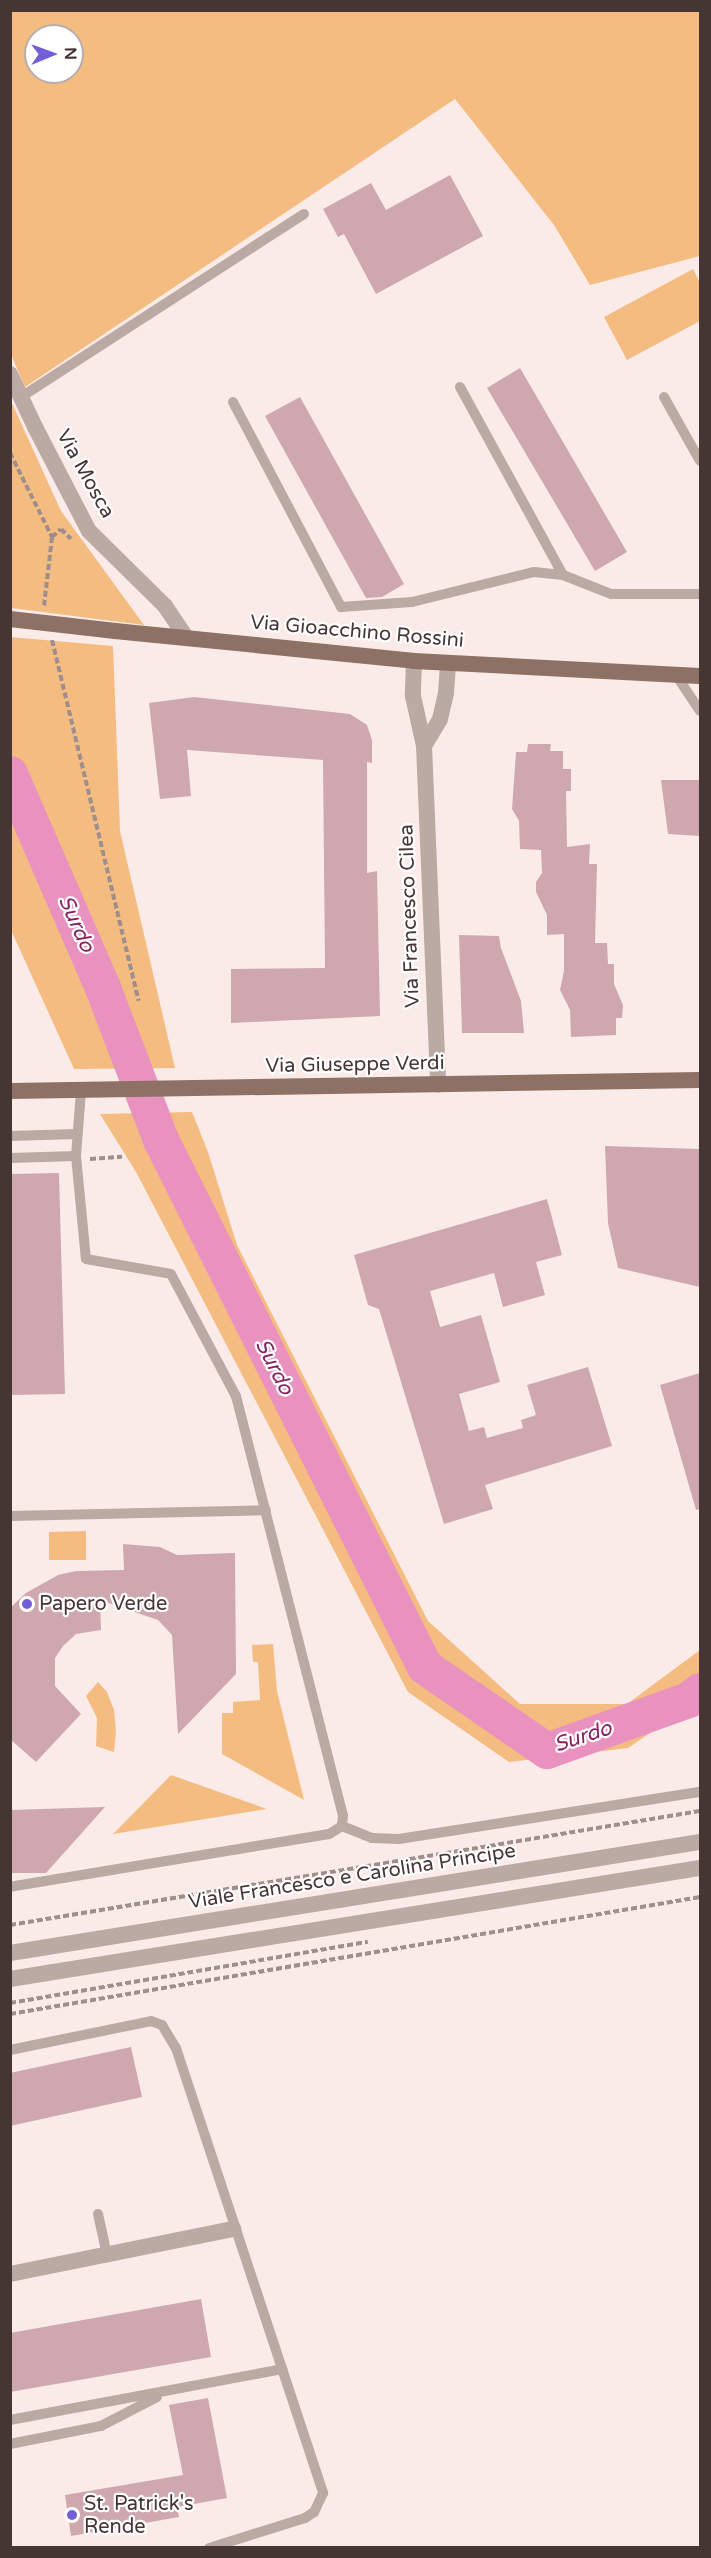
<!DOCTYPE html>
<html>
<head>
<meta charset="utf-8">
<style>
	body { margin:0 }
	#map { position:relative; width:711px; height:2558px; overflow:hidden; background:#fbebe8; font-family:"Varela Round",sans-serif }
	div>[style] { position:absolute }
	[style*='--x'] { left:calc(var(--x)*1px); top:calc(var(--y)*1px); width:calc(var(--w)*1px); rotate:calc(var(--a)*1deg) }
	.green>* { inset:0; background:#f4bc80 }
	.river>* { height:36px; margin:-18px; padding:0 18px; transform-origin:18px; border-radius:18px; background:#e991bf }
	.building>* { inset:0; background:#cea8ae }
	.path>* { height:4px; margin-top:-2px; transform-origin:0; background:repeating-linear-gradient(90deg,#9e8e8c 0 6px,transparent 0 9px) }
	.service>* { height:10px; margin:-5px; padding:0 5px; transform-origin:5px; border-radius:5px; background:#baaaa3 }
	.minor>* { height:16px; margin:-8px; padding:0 8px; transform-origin:8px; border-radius:8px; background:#baaaa3 }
	.tertiary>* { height:16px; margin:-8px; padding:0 8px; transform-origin:8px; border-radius:8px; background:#baaaa3 }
	.primary>* { height:16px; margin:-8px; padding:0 8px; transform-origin:8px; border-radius:8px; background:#8c7164 }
	.primary-bridge>* { height:16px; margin:-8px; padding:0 8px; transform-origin:8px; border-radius:8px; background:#8c7164 }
	.dots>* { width:16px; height:16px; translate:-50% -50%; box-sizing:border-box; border:3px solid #fff; border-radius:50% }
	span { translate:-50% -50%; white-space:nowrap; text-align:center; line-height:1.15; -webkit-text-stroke:4.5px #fff; paint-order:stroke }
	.street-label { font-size:20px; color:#453533 }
	.poi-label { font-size:20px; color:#453533 }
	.left { translate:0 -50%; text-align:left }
	.water-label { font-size:21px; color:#86215f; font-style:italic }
	.frame { position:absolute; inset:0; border:12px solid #453533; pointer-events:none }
	.north { position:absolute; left:24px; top:24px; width:60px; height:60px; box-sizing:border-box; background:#fff; border:2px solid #b5aead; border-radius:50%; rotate:89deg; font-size:16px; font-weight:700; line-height:24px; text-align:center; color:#453533 }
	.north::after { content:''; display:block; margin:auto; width:21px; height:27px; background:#745ed8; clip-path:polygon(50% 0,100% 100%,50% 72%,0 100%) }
</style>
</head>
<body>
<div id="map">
	<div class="green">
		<div style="clip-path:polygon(evenodd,10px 11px,700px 11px,700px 256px,590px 285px,554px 225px,455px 99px,25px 387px,10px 352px,10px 11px,36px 36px,72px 36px,72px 72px,36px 72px,36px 36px)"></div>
		<div style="clip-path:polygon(693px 269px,700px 283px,700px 321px,627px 360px,604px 317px)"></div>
		<div style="clip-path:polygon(11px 401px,61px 511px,144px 625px,11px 608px)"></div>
		<div style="clip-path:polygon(10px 637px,113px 646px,120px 831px,175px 1068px,74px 1069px,11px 930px)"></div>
		<div style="clip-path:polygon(192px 1112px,208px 1152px,237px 1245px,428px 1621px,520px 1704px,627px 1704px,700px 1650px,700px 1699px,628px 1748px,509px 1762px,408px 1692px,136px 1172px,100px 1114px)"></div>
		<div style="clip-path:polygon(86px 1531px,86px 1560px,49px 1560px,49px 1532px)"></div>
		<div style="clip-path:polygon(273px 1644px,277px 1691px,304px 1800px,222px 1754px,222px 1713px,233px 1713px,233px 1702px,260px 1700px,258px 1662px,253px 1662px,252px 1645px)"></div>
		<div style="clip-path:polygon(98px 1682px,107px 1692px,114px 1710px,116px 1731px,114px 1752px,96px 1746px,97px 1718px,86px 1696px)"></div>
		<div style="clip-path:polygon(171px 1775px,267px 1809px,113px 1834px)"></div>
	</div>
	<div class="river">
		<div style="--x:10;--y:774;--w:233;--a:66.5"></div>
		<div style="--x:103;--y:988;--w:163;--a:69.1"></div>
		<div style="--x:161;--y:1140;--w:589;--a:63.39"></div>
		<div style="--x:425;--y:1667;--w:148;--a:34.5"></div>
		<div style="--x:547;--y:1751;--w:151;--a:-19.8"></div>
		<div style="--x:689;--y:1700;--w:14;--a:-39"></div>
	</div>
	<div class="building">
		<div style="clip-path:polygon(450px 175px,483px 236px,376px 294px,344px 234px,338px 237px,323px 209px,371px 183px,386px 210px)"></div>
		<div style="clip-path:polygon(520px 368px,627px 552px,595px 571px,487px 388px)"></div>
		<div style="clip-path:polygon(300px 397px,404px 584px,382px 597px,366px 598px,265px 416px)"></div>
		<div style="clip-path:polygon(194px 697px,350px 714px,367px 725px,372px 740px,372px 763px,367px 762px,367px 873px,377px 871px,380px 1016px,231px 1023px,231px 969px,325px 968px,323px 760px,187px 750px,191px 796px,160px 799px,149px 703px)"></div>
		<div style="clip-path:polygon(528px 744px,551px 744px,550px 751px,563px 751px,563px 769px,571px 769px,571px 791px,566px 791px,567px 847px,590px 844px,589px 864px,597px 864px,595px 943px,607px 943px,608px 964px,614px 964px,614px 984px,623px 1005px,622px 1018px,616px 1018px,616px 1035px,571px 1037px,570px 1010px,560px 990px,564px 971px,564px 934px,547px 935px,547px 915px,536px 892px,536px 882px,542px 873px,541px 850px,520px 849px,519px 821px,512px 809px,516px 752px,527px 752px)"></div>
		<div style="clip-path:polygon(661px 780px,700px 780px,700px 836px,668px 834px)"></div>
		<div style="clip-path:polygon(459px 935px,499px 936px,501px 948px,521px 1001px,524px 1033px,462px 1033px)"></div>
		<div style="clip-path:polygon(605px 1146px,700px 1149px,700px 1287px,618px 1268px,608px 1223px)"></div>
		<div style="clip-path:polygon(59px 1173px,65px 1394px,10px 1395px,10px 1174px)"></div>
		<div style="clip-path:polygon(547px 1199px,562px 1255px,536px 1262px,545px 1295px,503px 1307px,494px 1273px,430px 1291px,440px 1327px,481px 1315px,500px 1382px,459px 1394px,469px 1431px,484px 1427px,487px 1438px,523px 1428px,521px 1420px,536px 1415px,527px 1385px,588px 1367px,612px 1446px,485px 1485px,493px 1509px,444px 1524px,379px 1309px,368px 1305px,354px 1255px)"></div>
		<div style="clip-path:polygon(700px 1373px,700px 1509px,696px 1510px,660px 1385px)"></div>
		<div style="clip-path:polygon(123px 1544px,160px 1547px,177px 1555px,235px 1553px,236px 1674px,178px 1734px,172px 1635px,158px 1620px,100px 1600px,101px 1630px,76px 1634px,63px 1646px,55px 1658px,55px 1686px,81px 1714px,36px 1762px,10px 1739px,10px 1608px,26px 1593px,58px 1575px,76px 1571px,124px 1570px)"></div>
		<div style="clip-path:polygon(105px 1807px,46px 1873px,10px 1873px,10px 1810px)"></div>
		<div style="clip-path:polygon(131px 2047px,142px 2097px,10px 2126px,10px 2073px)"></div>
		<div style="clip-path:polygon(201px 2299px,211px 2357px,10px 2392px,10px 2333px)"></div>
		<div style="clip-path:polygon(208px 2398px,227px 2498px,177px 2507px,179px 2517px,71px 2536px,65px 2495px,183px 2475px,169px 2405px)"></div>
	</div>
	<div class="path">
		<div style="--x:10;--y:453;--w:94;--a:63.4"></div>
		<div style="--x:52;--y:537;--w:69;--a:96.6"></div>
		<div style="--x:52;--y:537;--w:12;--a:-42"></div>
		<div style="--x:61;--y:529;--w:14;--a:45"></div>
		<div style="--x:52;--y:640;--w:371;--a:76.5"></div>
		<div style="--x:90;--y:1159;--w:32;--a:-4"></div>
		<div style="--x:10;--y:1925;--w:699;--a:-9.38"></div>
		<div style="--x:10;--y:2003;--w:363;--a:-9.7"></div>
		<div style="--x:10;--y:2014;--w:700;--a:-9.62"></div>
	</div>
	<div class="service">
		<div style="--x:460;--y:387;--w:214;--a:61.3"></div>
		<div style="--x:21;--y:397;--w:337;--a:-32.9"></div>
		<div style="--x:664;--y:397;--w:73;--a:60.6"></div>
		<div style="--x:233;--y:402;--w:232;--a:62.2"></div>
		<div style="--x:341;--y:607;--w:71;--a:-4"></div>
		<div style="--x:412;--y:602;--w:126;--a:-13.8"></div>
		<div style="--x:534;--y:572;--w:29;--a:6"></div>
		<div style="--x:563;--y:575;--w:52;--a:21.6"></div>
		<div style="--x:611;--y:594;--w:89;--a:0"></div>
		<div style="--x:676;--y:675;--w:43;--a:56.3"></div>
		<div style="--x:10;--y:1136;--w:66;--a:-1.7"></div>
		<div style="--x:76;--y:1156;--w:65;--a:-85.6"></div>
		<div style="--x:10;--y:1158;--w:66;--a:-1.7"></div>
		<div style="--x:76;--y:1156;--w:103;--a:84.5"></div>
		<div style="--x:86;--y:1259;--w:86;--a:10"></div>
		<div style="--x:171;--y:1274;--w:138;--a:62"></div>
		<div style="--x:236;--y:1396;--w:433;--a:75.7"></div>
		<div style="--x:343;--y:1816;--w:10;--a:96"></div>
		<div style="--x:342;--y:1826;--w:15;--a:148"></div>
		<div style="--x:329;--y:1834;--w:323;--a:170.6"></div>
		<div style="--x:10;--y:1516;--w:256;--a:-1.3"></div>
		<div style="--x:342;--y:1826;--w:32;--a:22"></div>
		<div style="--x:372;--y:1838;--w:27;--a:2"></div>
		<div style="--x:399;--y:1839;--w:305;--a:-8.9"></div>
		<div style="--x:10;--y:2050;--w:144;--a:-11.6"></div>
		<div style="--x:151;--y:2021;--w:12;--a:20"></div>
		<div style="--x:162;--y:2025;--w:27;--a:59"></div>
		<div style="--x:176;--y:2048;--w:469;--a:71.7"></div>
		<div style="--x:323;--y:2493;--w:21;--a:115"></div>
		<div style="--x:314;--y:2512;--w:11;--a:146"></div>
		<div style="--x:305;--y:2518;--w:101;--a:162.6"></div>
		<div style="--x:98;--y:2214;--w:42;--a:77.6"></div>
		<div style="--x:10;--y:2420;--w:277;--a:-10.6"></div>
		<div style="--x:10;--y:2444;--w:93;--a:-11.2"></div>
		<div style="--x:101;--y:2426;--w:63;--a:-27.4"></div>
	</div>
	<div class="minor">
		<div style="--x:10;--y:374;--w:59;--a:64.7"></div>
		<div style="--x:35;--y:427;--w:117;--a:62.6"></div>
		<div style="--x:89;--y:531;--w:107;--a:44.6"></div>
		<div style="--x:165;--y:606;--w:37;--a:56"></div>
		<div style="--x:414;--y:661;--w:35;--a:92"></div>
		<div style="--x:413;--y:696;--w:51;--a:77.6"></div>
		<div style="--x:424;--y:746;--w:339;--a:87.6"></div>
		<div style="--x:424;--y:746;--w:31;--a:-59"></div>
		<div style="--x:440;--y:719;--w:27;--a:-77"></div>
		<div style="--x:446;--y:693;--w:30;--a:-86"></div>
		<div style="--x:10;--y:2274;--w:228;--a:-11.4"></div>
	</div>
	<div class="tertiary">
		<div style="--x:10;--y:1953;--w:699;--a:-9.14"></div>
		<div style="--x:10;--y:1979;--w:699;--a:-9.14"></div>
	</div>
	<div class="primary">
		<div style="--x:115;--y:631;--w:301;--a:5.7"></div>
		<div style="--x:414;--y:661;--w:286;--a:3"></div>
		<div style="--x:10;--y:1091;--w:690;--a:-0.91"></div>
	</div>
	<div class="primary-bridge">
		<div style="--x:10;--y:619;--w:106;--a:6.5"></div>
	</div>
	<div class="dots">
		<div style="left:27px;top:1604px;background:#745ed8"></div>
		<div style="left:72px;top:2515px;background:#745ed8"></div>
	</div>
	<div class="street-label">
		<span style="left:85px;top:474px;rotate:61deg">Via Mosca</span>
		<span style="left:357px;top:632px;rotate:5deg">Via Gioacchino Rossini</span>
		<span style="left:410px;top:916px;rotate:-92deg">Via Francesco Cilea</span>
		<span style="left:355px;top:1065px;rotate:-1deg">Via Giuseppe Verdi</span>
		<span style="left:352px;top:1877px;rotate:-9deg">Viale Francesco e Carolina Principe</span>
	</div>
	<div class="poi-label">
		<span class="left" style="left:39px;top:1604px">Papero Verde</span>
		<span class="left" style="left:84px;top:2516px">St. Patrick's<br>Rende</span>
	</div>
	<div class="water-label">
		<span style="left:76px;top:924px;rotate:66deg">Surdo</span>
		<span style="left:274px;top:1367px;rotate:63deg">Surdo</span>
		<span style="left:583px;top:1737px;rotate:-18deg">Surdo</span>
	</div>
	<div class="frame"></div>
	<div class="north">N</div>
</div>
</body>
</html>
